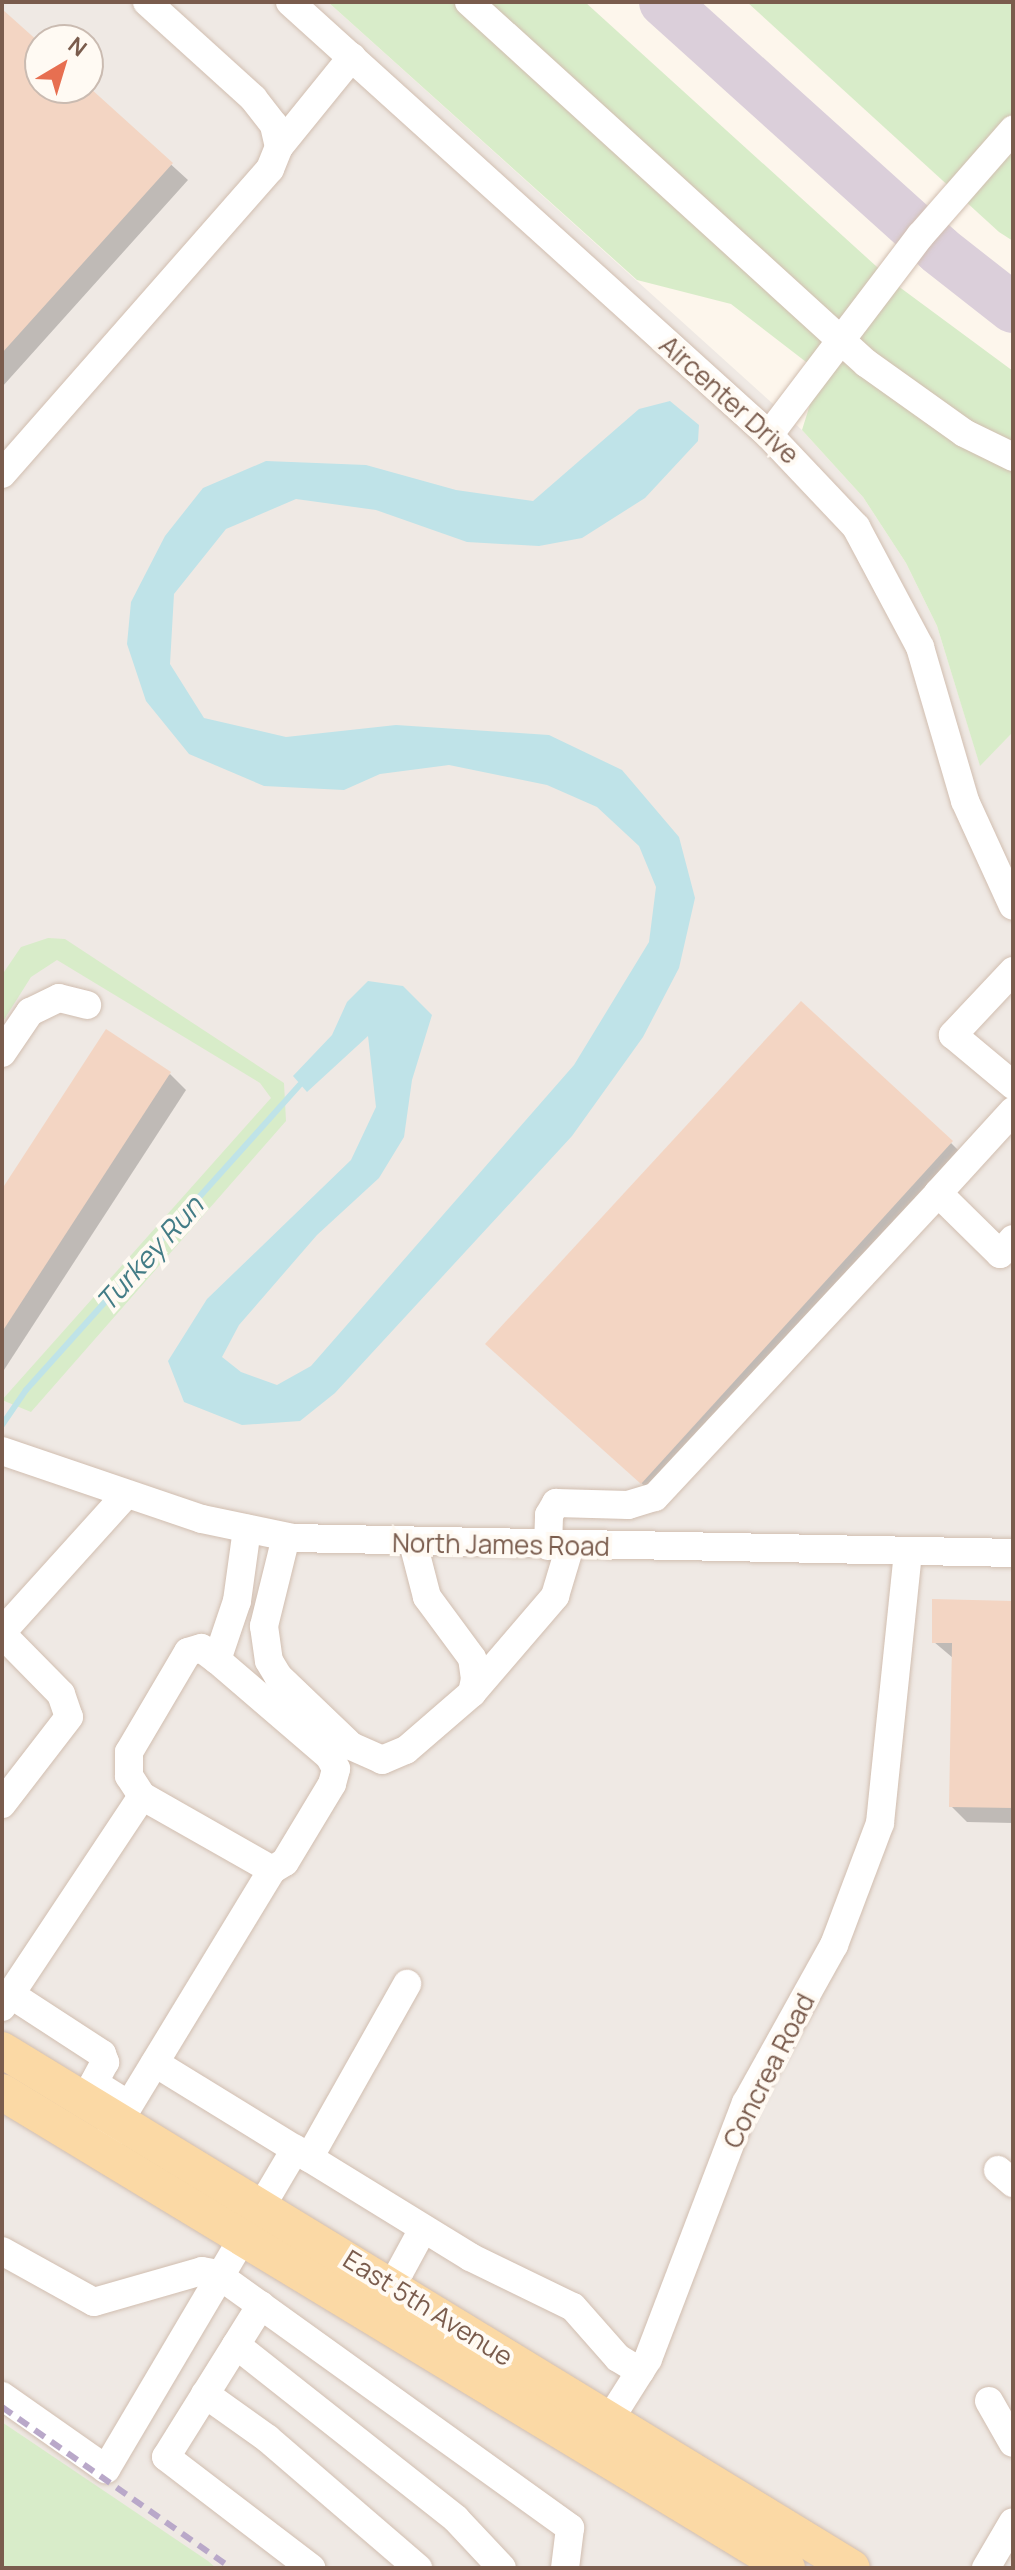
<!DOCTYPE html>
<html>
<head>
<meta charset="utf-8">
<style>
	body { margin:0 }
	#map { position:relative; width:1015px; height:2570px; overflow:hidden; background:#fdf6ec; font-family:Manrope,sans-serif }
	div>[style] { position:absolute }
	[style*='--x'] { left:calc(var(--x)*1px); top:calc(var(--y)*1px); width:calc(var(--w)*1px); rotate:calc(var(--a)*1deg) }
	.industrial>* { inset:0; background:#efe9e4 }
	.green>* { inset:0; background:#d8ecc9 }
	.water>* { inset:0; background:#bfe3e8 }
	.shadow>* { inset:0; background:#0003 }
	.stream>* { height:6px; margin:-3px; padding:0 3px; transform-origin:3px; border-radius:3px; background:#bfe3e8 }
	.taxiway>* { height:50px; margin:-25px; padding:0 25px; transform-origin:25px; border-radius:25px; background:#dbcfda }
	.building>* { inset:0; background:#f3d5c3 }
	.roads { filter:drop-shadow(0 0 2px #d1beb0) drop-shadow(0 0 2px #d1beb0) }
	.minor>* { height:28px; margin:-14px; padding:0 14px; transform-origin:14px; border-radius:14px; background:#fff }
	.major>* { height:36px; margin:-18px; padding:0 18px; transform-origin:18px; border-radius:18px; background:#fbd9a5 }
	.rail>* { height:6px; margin-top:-3px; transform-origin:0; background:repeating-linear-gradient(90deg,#b9a8c9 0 12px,transparent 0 20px) }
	span { translate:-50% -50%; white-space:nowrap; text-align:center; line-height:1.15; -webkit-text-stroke:8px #fffaf3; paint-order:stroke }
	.street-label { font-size:26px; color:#7a5c4d }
	.water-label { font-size:28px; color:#437c86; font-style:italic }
	.frame { position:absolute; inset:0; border:4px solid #7a5c4d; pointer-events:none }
	.north { position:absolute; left:24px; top:24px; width:80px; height:80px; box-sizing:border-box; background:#fffaf3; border:2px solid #cabbb1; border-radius:50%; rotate:38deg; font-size:22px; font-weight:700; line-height:32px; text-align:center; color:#7a5c4d }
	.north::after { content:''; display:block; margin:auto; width:28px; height:36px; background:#e76f51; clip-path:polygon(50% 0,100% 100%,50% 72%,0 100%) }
</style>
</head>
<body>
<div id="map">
	<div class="industrial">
		<div style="clip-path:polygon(evenodd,2px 2px,328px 2px,802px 430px,863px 497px,906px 563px,937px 626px,980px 765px,1013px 732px,1013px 2568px,216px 2568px,2px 2422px,2px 2px,40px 40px,88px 40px,88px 88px,40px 88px,40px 40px)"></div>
	</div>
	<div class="green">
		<div style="clip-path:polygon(328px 2px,585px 2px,898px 286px,1013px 371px,1013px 732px,980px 766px,937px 626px,906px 563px,863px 497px,802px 430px,812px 398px,810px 365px,731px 304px,637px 280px)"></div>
		<div style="clip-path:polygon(747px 2px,1013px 2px,1013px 241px,999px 232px)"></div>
		<div style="clip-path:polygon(48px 938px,65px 939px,284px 1083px,286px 1121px,31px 1412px,2px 1400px,271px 1098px,260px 1083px,57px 960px,31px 977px,2px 1023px,2px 975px,21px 947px)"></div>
		<div style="clip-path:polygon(2px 2422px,208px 2561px,216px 2568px,2px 2568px)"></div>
	</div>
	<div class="water">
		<div style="clip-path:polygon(670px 401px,699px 425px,698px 441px,645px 498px,582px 538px,539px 546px,467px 542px,376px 510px,296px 499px,226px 529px,174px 594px,170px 664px,204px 718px,286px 737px,396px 725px,549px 735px,622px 770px,679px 837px,695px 898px,679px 968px,643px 1037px,572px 1136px,335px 1393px,300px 1421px,242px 1425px,184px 1402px,168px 1361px,207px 1299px,351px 1160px,376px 1107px,368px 1036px,307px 1092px,293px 1076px,332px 1035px,347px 1002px,368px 981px,403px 986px,432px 1015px,412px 1080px,404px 1137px,379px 1178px,317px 1235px,239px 1325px,222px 1357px,241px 1372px,277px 1385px,311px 1366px,574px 1065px,649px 942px,656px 887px,639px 846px,597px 807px,547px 785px,449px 765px,380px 774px,344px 790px,264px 786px,189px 754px,146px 701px,127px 644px,131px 602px,165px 536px,203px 488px,266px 461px,366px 465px,456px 490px,533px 501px,639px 409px)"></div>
	</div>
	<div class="shadow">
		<div style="clip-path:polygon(2px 12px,40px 46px,40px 88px,87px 88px,188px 180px,2px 387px)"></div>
		<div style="clip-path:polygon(170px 1074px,186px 1090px,2px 1373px,2px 1193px)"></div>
		<div style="clip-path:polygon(951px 1143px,967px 1159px,658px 1498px,504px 1360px)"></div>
		<div style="clip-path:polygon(1013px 1603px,1013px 1823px,967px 1822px,951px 1806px,953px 1658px,934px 1642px)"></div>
	</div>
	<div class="stream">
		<div style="--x:2;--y:1425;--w:42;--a:-55.6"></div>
		<div style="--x:26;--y:1390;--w:410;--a:-48.1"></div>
	</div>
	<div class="taxiway">
		<div style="--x:664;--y:2;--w:370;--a:42"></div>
		<div style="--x:939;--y:250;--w:94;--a:38.1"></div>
	</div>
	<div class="building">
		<div style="clip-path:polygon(2px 9px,40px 43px,40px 88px,90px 88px,173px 163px,2px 353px)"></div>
		<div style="clip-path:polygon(801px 1001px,953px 1141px,641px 1484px,485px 1344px)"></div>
		<div style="clip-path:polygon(106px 1029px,171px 1072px,2px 1332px,2px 1189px)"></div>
		<div style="clip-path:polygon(932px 1599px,1013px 1601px,1013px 1808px,949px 1807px,952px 1643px,932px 1643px)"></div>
	</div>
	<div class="roads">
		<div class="minor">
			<div style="--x:290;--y:2;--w:646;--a:42.11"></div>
			<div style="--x:769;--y:435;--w:127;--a:46.6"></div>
			<div style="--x:856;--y:527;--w:136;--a:61.9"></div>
			<div style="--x:920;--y:647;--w:160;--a:73.7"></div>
			<div style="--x:965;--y:801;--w:115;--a:65.4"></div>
			<div style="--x:469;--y:2;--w:537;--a:42.28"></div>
			<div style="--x:866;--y:363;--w:120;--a:35.5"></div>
			<div style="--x:964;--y:433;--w:55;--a:26.1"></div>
			<div style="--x:279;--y:147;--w:116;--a:-51"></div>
			<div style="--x:769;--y:435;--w:251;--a:-52.8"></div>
			<div style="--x:921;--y:235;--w:140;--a:-48.8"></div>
			<div style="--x:2;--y:474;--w:406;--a:-48.7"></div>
			<div style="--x:270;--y:169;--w:24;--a:-68"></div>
			<div style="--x:279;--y:147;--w:23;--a:-103"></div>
			<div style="--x:274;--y:125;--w:34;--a:-128"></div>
			<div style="--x:253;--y:98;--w:143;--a:-137.8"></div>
			<div style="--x:1013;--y:971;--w:88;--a:133.2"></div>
			<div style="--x:953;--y:1035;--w:78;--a:39.8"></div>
			<div style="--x:2;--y:1053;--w:50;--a:-55.7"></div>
			<div style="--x:30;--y:1012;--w:32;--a:-26"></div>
			<div style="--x:59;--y:998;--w:29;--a:14"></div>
			<div style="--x:1013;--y:1111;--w:111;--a:132.4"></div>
			<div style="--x:938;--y:1193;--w:87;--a:44.5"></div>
			<div style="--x:1000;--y:1254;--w:20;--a:-49"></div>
			<div style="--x:2;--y:1451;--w:211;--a:18.8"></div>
			<div style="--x:202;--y:1519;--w:93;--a:11.8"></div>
			<div style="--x:293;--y:1538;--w:720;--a:1.19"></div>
			<div style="--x:286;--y:1537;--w:92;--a:103.9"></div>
			<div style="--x:264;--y:1626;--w:35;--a:82"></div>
			<div style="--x:269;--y:1661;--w:17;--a:59"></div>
			<div style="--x:278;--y:1676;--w:101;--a:43.8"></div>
			<div style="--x:351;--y:1746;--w:34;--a:24"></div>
			<div style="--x:382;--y:1760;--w:26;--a:-23"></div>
			<div style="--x:406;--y:1750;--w:87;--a:-40.8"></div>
			<div style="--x:472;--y:1693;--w:14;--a:-78"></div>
			<div style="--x:475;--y:1679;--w:21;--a:-98"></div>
			<div style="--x:472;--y:1658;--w:76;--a:-126.4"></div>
			<div style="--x:427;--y:1597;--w:56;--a:-104.5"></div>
			<div style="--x:548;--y:1546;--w:31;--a:-88"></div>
			<div style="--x:549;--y:1515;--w:14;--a:-60"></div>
			<div style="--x:556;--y:1503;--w:72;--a:1.6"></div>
			<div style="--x:628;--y:1505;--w:28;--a:-17"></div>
			<div style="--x:655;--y:1497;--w:415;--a:-47"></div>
			<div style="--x:2;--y:1632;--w:185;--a:-47.9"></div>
			<div style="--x:2;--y:1634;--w:84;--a:45.5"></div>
			<div style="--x:61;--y:1694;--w:24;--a:71"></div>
			<div style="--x:69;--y:1717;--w:110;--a:127.6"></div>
			<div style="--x:472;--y:1693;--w:128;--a:-49.4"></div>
			<div style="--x:555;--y:1596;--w:52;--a:-73.3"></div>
			<div style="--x:142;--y:1796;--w:150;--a:29.6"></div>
			<div style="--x:272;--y:1870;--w:15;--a:-32"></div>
			<div style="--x:285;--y:1862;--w:91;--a:-58.9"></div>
			<div style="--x:332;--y:1784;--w:16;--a:-75"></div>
			<div style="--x:336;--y:1769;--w:15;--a:-118"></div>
			<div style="--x:329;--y:1756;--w:148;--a:-139.4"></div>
			<div style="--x:10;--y:1994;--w:110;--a:33.1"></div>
			<div style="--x:102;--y:2054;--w:9;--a:69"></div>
			<div style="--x:105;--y:2062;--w:24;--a:118"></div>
			<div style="--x:94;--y:2083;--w:41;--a:32.2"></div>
			<div style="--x:2;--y:2007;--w:253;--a:-56.4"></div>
			<div style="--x:142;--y:1796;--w:24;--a:-123"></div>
			<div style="--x:129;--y:1776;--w:24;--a:-90"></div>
			<div style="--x:129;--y:1752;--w:116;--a:-59.5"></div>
			<div style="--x:188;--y:1652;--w:14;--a:-17"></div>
			<div style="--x:201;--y:1648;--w:20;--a:37"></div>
			<div style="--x:217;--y:1660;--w:62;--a:-71.3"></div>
			<div style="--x:237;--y:1601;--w:73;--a:-82.1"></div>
			<div style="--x:155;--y:2063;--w:370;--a:31.6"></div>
			<div style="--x:470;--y:2257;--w:114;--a:25.9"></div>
			<div style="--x:573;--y:2307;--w:68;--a:48.6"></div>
			<div style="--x:618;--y:2358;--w:26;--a:31"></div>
			<div style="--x:109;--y:2138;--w:314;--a:-58.7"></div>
			<div style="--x:309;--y:2158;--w:200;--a:-60.6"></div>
			<div style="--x:998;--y:2170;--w:20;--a:41"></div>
			<div style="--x:2;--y:2251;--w:105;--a:29"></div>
			<div style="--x:94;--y:2302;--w:112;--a:-16"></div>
			<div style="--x:202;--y:2271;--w:15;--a:11"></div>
			<div style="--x:217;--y:2274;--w:435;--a:35.7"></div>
			<div style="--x:570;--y:2528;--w:40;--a:97.1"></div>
			<div style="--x:392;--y:2286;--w:65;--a:-61.5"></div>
			<div style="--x:261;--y:2305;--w:179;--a:122"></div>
			<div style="--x:166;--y:2457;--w:183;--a:37.4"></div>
			<div style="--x:236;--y:2345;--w:280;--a:38.3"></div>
			<div style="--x:456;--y:2519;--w:67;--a:46.8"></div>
			<div style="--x:205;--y:2394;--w:77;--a:35.5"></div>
			<div style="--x:268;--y:2439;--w:198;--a:40.7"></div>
			<div style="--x:2;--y:2396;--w:127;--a:35.1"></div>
			<div style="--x:106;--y:2469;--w:372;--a:-59.4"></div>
			<div style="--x:989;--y:2401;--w:48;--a:60.3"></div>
			<div style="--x:598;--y:2438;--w:93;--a:-57.7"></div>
			<div style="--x:648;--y:2359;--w:274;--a:-69.1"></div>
			<div style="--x:746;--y:2103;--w:181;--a:-60.9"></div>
			<div style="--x:834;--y:1945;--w:130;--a:-69.3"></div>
			<div style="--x:880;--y:1823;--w:272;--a:-84.1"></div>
			<div style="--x:986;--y:2568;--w:53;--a:-59.6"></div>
		</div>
		<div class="major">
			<div style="--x:2;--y:2050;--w:995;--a:31.36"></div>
			<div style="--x:2;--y:2092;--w:918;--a:31.23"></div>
		</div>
	</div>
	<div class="rail">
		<div style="--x:2;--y:2407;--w:280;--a:35.1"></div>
	</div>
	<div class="street-label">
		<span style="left:729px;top:400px;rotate:42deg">Aircenter Drive</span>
		<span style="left:501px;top:1545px;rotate:1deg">North James Road</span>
		<span style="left:769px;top:2071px;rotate:-63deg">Concrea Road</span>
		<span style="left:428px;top:2308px;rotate:32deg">East 5th Avenue</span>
	</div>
	<div class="water-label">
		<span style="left:149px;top:1253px;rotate:-48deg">Turkey Run</span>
	</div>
	<div class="frame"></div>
	<div class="north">N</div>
</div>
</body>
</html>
